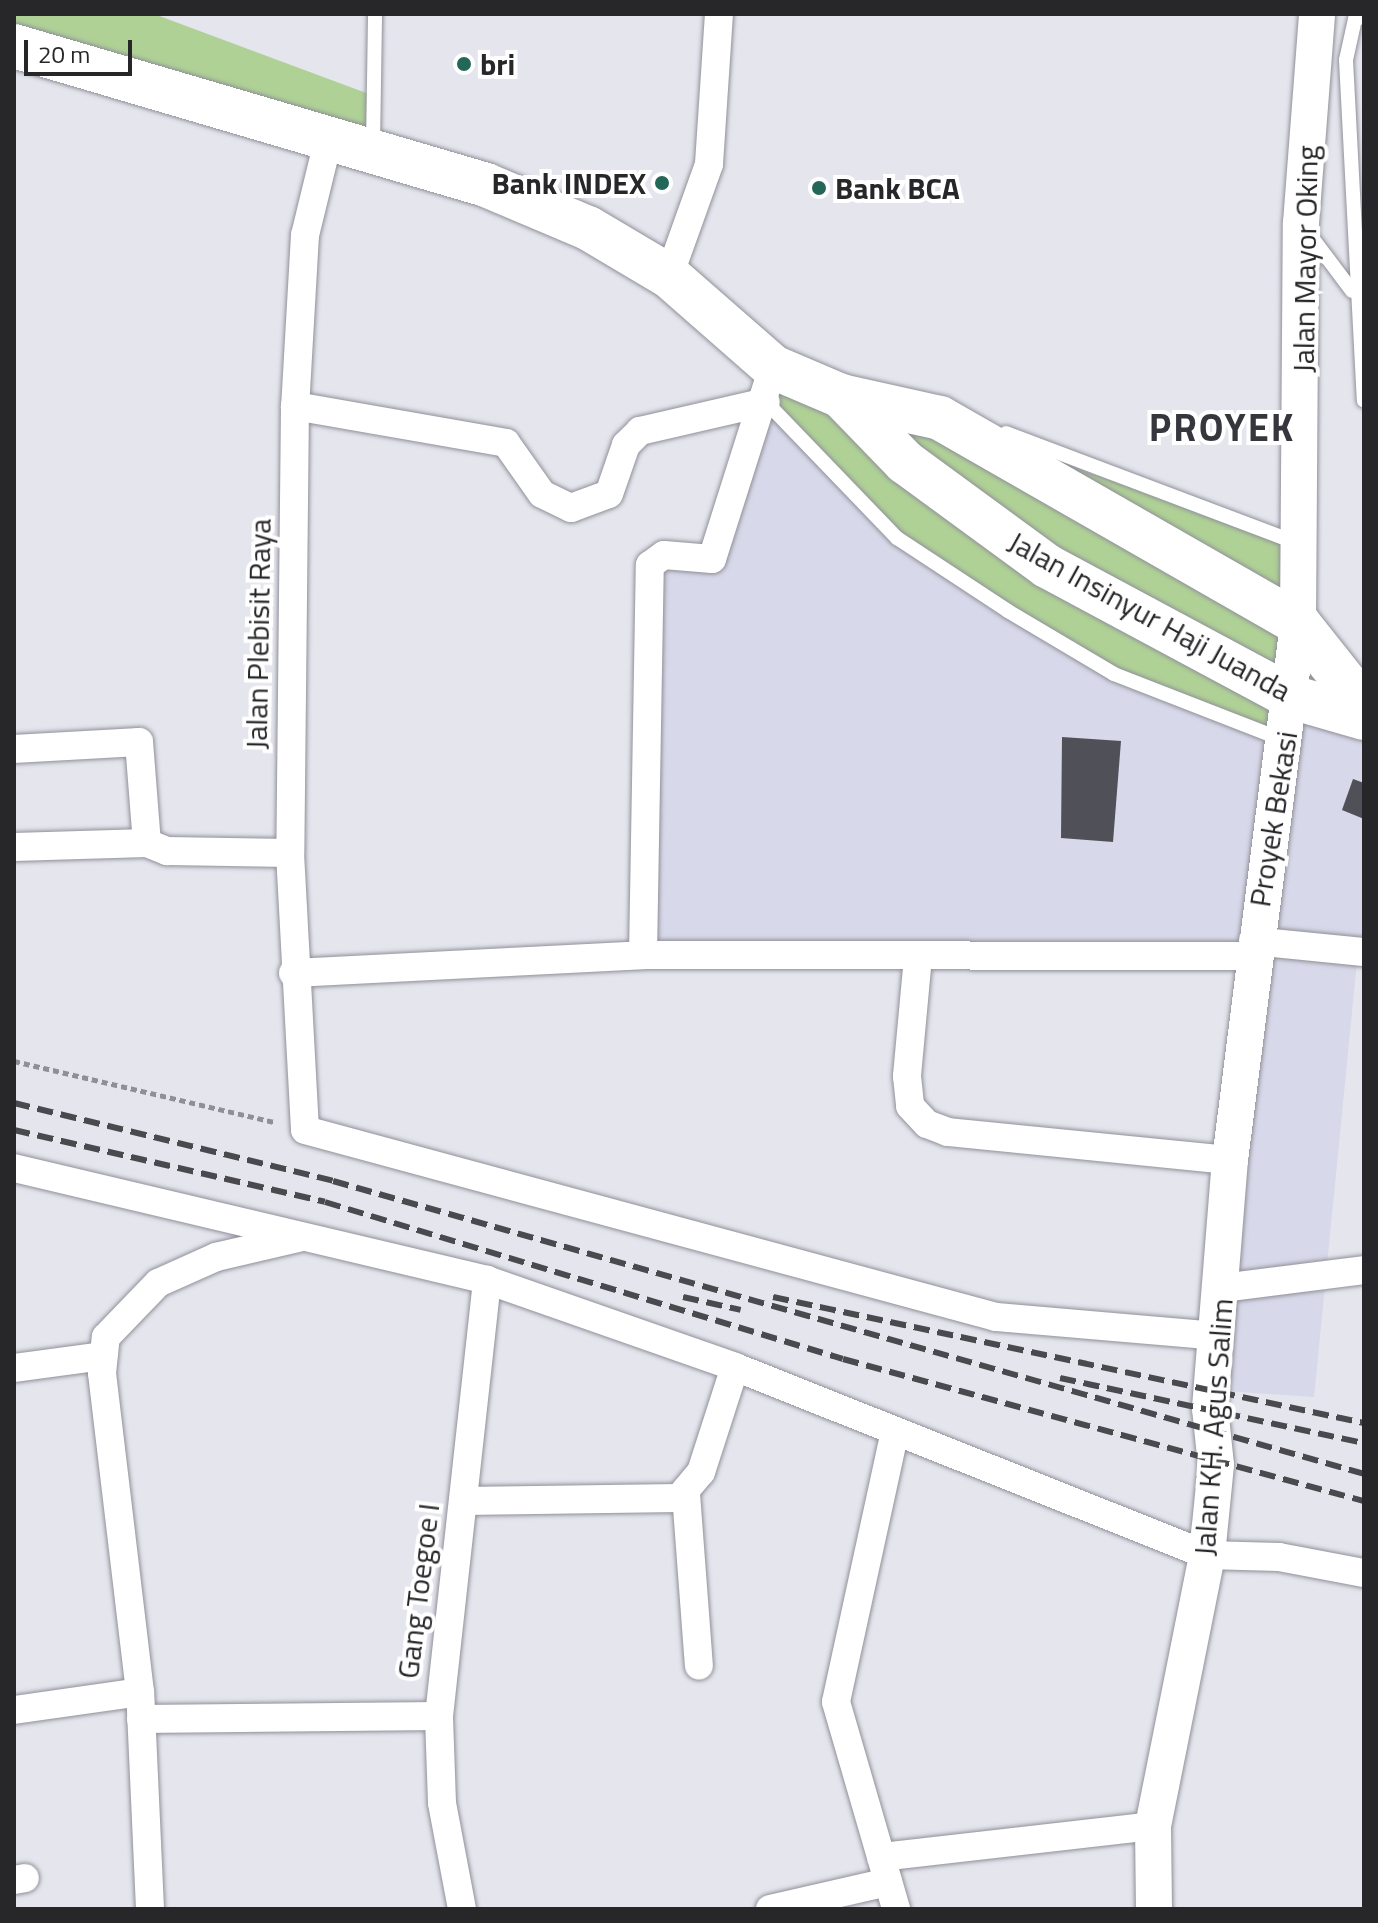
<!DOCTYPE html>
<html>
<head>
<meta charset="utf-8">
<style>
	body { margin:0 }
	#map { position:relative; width:1378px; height:1923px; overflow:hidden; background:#e5e5ee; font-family:"Titillium Web",sans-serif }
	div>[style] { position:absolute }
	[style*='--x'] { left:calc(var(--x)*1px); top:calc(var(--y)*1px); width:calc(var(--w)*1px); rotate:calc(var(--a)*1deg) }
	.built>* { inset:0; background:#d7d8e9 }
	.green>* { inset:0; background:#afd196 }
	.building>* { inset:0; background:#505058 }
	.path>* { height:5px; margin-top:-2.5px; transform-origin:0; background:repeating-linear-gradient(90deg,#8f8f95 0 6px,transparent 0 10px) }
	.roads { filter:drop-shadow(0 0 2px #909099) drop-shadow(0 0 2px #909099) }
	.service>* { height:14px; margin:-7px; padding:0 7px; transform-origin:7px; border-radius:7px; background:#fff }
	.minor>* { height:28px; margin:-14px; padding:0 14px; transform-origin:14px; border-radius:14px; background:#fff }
	.tertiary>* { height:36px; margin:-18px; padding:0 18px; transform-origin:18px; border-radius:18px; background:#fff }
	.primary>* { height:44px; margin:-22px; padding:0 22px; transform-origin:22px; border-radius:22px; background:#fff }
	.rail>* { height:6px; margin-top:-3px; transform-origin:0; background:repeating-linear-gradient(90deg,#4a4a4e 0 16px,transparent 0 24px) }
	.dots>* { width:22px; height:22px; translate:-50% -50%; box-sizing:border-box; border:4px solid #fff; border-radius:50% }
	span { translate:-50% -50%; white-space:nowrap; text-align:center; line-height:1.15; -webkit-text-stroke:8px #fff; paint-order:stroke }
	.poi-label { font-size:30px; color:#27272a; font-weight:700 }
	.left { translate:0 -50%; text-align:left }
	.right { translate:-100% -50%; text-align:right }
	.street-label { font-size:30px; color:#27272a }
	.district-label { font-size:38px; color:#36363d; font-weight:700; letter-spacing:2px }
	.frame { position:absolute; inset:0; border:16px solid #27272a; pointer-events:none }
	.scale { position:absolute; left:24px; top:40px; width:108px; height:36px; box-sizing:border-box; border:4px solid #27272a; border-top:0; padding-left:10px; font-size:24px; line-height:28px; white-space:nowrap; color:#27272a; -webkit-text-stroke:6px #fff; paint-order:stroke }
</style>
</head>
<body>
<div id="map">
	<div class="built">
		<div style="clip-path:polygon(766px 402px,1291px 697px,1364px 718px,1364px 952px,1358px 951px,1314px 1397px,1211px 1390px,1251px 956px,643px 955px,650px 565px,712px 558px)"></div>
	</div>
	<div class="green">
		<div style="clip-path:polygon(14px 14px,154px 14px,377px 97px,372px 152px,14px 46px)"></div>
		<div style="clip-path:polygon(773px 367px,1303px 545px,1285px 741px,1114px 674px,897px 538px,766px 402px)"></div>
	</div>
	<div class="building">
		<div style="clip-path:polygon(1062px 737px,1121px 741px,1113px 842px,1061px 838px)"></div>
		<div style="clip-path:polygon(1353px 779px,1364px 783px,1364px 819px,1342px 810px)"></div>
	</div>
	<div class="path">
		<div style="--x:14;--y:1061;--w:267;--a:13.2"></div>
	</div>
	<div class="roads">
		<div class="service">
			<div style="--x:1364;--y:17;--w:9;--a:167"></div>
			<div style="--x:1355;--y:19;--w:42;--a:102.4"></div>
			<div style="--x:1346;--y:60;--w:341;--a:87"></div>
			<div style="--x:373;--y:145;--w:131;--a:-89.1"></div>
			<div style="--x:1307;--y:231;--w:75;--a:53.1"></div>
			<div style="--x:766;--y:402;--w:189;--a:46.1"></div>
			<div style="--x:897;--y:538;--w:133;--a:33.3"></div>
			<div style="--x:1008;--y:611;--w:123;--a:30.7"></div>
			<div style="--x:1114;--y:674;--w:179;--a:21.3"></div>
			<div style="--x:1006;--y:433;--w:311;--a:20.7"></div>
		</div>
		<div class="minor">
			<div style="--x:328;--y:141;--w:97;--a:103.7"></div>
			<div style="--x:305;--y:235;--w:171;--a:93.3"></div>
			<div style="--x:295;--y:406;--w:447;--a:90.6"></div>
			<div style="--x:290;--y:853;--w:277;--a:86.9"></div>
			<div style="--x:305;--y:1130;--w:716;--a:15.14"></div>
			<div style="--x:996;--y:1317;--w:222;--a:4.9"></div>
			<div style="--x:669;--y:276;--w:119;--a:-70.3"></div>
			<div style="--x:709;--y:164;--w:150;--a:-86.2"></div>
			<div style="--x:295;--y:406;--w:214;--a:9.9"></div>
			<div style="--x:506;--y:443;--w:62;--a:54.8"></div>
			<div style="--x:542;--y:494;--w:32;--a:26"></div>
			<div style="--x:571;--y:508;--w:40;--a:-20.2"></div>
			<div style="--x:609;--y:494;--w:52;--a:-70.9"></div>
			<div style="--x:626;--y:445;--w:20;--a:-45"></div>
			<div style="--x:640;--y:431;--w:129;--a:-13"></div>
			<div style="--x:14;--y:749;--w:125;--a:-3.2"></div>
			<div style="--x:139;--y:742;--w:101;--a:85.5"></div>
			<div style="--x:14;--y:847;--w:133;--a:-1.7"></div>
			<div style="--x:147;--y:843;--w:22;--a:22"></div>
			<div style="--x:167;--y:851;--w:123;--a:0.9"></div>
			<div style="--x:1253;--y:941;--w:112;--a:5.7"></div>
			<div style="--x:643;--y:955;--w:390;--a:-89"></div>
			<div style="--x:650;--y:565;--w:17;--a:-36"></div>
			<div style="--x:664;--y:555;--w:48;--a:4.8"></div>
			<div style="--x:712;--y:559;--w:201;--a:-72.4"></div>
			<div style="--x:918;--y:957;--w:120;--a:95.3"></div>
			<div style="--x:907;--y:1076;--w:30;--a:84"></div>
			<div style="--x:910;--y:1106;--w:25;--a:47"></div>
			<div style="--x:927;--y:1124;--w:22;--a:21"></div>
			<div style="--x:948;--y:1132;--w:283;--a:5.7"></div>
			<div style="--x:293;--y:973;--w:350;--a:-2.9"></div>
			<div style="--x:643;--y:955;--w:608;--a:0.09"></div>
			<div style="--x:14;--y:1168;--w:486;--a:13.3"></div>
			<div style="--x:487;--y:1280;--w:263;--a:19.3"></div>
			<div style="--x:735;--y:1367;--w:508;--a:21.72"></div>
			<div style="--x:1207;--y:1555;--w:72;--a:1.6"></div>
			<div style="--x:1279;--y:1557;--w:86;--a:10.7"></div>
			<div style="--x:1222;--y:1288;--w:143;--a:-7.2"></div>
			<div style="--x:14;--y:1368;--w:90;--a:-7.7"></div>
			<div style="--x:895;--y:1431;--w:277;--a:102.3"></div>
			<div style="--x:836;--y:1702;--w:216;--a:73.8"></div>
			<div style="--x:686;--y:1494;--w:172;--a:85.7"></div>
			<div style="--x:463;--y:1501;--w:216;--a:-0.8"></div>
			<div style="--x:679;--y:1498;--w:34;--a:-50"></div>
			<div style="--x:701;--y:1472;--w:110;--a:-72.1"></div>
			<div style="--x:14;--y:1710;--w:127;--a:-8.1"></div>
			<div style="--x:141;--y:1719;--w:298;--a:-0.6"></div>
			<div style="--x:881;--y:1857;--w:274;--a:-6.5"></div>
			<div style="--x:14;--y:1880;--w:11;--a:-10"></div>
			<div style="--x:150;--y:1909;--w:217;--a:-92.6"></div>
			<div style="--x:140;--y:1692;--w:321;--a:-96.8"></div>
			<div style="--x:102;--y:1373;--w:36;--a:-84"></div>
			<div style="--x:106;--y:1337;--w:75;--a:-46.1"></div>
			<div style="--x:158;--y:1283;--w:64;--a:-24.1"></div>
			<div style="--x:216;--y:1257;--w:88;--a:-13.1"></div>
			<div style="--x:462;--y:1909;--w:108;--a:-100.7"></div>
			<div style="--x:442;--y:1803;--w:87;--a:-92"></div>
			<div style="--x:439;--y:1716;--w:439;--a:-83.7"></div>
			<div style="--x:770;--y:1909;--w:121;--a:-12.9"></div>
		</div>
		<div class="tertiary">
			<div style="--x:1154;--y:1909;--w:83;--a:-90.7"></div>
			<div style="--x:1153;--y:1826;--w:276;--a:-78.7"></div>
			<div style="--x:1207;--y:1555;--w:90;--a:-84.3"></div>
			<div style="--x:1216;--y:1465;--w:57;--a:-96"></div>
			<div style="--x:1210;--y:1408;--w:249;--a:-85.4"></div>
			<div style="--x:1230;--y:1160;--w:541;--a:-82.78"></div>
			<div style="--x:1298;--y:623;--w:400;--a:-89.6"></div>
			<div style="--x:1301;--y:223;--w:210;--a:-85.6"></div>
		</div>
		<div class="primary">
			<div style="--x:14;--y:46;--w:492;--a:16.4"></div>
			<div style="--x:486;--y:185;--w:111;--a:22.9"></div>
			<div style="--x:588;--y:228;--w:94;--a:30.7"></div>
			<div style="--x:669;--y:276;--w:138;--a:41.2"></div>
			<div style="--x:773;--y:367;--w:74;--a:23.1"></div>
			<div style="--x:841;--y:396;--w:101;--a:12.5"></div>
			<div style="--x:940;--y:418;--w:413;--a:29.8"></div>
			<div style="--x:1298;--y:623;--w:106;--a:51.5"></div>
			<div style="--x:841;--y:396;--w:92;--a:45.9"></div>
			<div style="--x:905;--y:462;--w:176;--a:36.2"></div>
			<div style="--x:1047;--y:566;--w:277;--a:28.2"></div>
			<div style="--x:1291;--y:697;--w:76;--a:16"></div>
		</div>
	</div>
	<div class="rail">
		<div style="--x:14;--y:1103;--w:328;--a:13.7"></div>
		<div style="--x:333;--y:1181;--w:1072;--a:15.86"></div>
		<div style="--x:14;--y:1130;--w:319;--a:13"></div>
		<div style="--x:325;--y:1202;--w:541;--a:16.86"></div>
		<div style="--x:843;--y:1359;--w:540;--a:15.25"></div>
		<div style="--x:683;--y:1297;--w:59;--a:12.6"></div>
		<div style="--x:773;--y:1297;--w:604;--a:12.04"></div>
		<div style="--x:1060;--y:1378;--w:311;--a:12.1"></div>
	</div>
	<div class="dots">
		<div style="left:464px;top:64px;background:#236758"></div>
		<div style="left:662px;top:183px;background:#236758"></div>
		<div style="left:819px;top:188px;background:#236758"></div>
	</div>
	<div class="poi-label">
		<span class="left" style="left:480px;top:64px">bri</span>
		<span class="right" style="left:646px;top:183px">Bank INDEX</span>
		<span class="left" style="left:835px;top:188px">Bank BCA</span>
	</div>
	<div class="street-label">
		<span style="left:1305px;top:259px;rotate:-89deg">Jalan Mayor Oking</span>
		<span style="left:1150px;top:616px;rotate:29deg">Jalan Insinyur Haji Juanda</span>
		<span style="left:258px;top:634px;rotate:-89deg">Jalan Plebisit Raya</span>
		<span style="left:1273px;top:819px;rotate:-81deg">Proyek Bekasi</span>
		<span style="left:1213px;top:1427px;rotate:-86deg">Jalan KH. Agus Salim</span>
		<span style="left:418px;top:1591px;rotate:-83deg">Gang Toegoe I</span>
	</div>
	<div class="district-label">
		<span style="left:1222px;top:428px">PROYEK</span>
	</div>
	<div class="frame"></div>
	<div class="scale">20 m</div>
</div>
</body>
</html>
